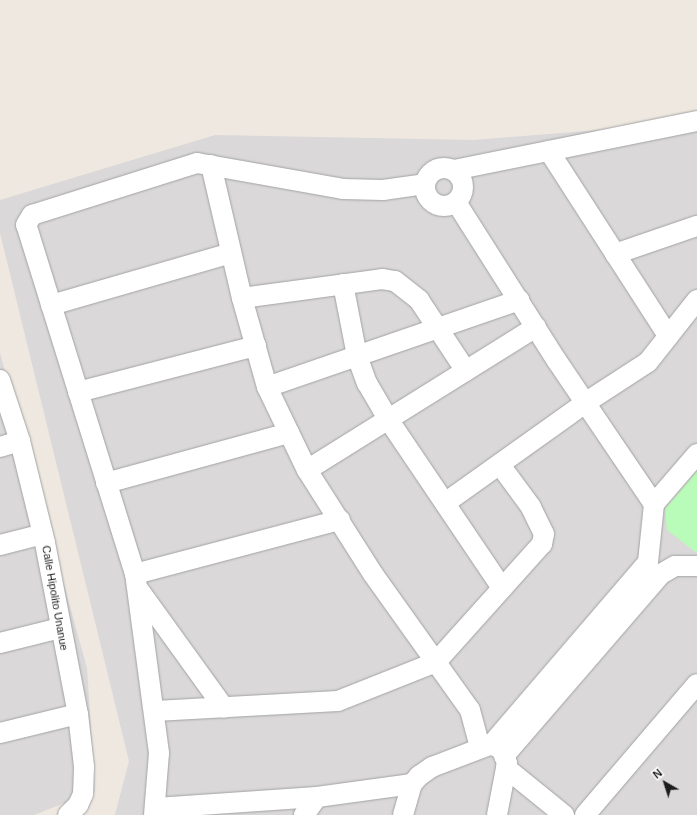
<!DOCTYPE html>
<html>
<head>
<meta charset="utf-8">
<style>
	body { margin:0 }
	#map { position:relative; width:697px; height:815px; overflow:hidden; background:#eee8e0; font-family:Helvetica,sans-serif }
	div>[style] { position:absolute }
	[style*='--x'] { left:calc(var(--x)*1px); top:calc(var(--y)*1px); width:calc(var(--w)*1px); rotate:calc(var(--a)*1deg) }
	.residential>* { inset:0; background:#dad8d8 }
	.park>* { inset:0; background:#b9fcb9 }
	.roads { filter:drop-shadow(0 0 1px #a3a3a3) drop-shadow(0 0 1px #a3a3a3) }
	.minor>* { height:20px; margin:-10px; padding:0 10px; transform-origin:10px; border-radius:10px; background:#fff }
	.minor>.ring { margin:-10px; padding:0; box-sizing:content-box; background:none; border:20px solid #fff; border-radius:50% }
	span { translate:-50% -50%; white-space:nowrap; text-align:center; line-height:1.15; -webkit-text-stroke:3.5px #fff; paint-order:stroke }
	.street-label { font-size:11px; color:#1c1c1c }
	.north { position:absolute; left:645px; top:763px; width:40px; height:40px; -webkit-text-stroke:3px #fff; paint-order:stroke; rotate:321deg; font-size:11px; font-weight:700; line-height:16px; text-align:center; color:#1c1c1c }
	.north::after { content:''; display:block; margin:auto; width:14px; height:18px; background:#1c1c1c; clip-path:polygon(50% 0,100% 100%,50% 72%,0 100%) }
</style>
</head>
<body>
<div id="map">
	<div class="residential">
		<div style="clip-path:polygon(697px 122px,697px 815px,115px 815px,129px 761px,0 233px,0 200px,215px 135px,474px 140px)"></div>
		<div style="clip-path:polygon(0 353px,87px 668px,95px 791px,34px 815px,0 815px)"></div>
	</div>
	<div class="park">
		<div style="clip-path:polygon(697px 471px,697px 553px,667px 530px,665px 509px)"></div>
	</div>
	<div class="roads">
		<div class="minor">
			<div style="--x:549;--y:151;--w:220;--a:57.2"></div>
			<div style="--x:211;--y:165;--w:137;--a:76.9"></div>
			<div style="--x:242;--y:298;--w:92;--a:74.3"></div>
			<div style="--x:267;--y:387;--w:92;--a:64.3"></div>
			<div style="--x:307;--y:470;--w:123;--a:57.6"></div>
			<div style="--x:373;--y:574;--w:167;--a:54.5"></div>
			<div style="--x:470;--y:710;--w:38;--a:75"></div>
			<div class="ring" style="left:425px;top:168px;width:18px;height:18px"></div>
			<div style="--x:454;--y:170;--w:248;--a:-11.4"></div>
			<div style="--x:456;--y:202;--w:188;--a:57.6"></div>
			<div style="--x:557;--y:361;--w:173;--a:55.9"></div>
			<div style="--x:654;--y:504;--w:58;--a:95.9"></div>
			<div style="--x:648;--y:562;--w:240;--a:130.6"></div>
			<div style="--x:615;--y:254;--w:87;--a:-18.9"></div>
			<div style="--x:343;--y:284;--w:73;--a:79"></div>
			<div style="--x:357;--y:356;--w:29;--a:70"></div>
			<div style="--x:367;--y:383;--w:42;--a:59.7"></div>
			<div style="--x:388;--y:419;--w:204;--a:56"></div>
			<div style="--x:242;--y:298;--w:141;--a:-7.7"></div>
			<div style="--x:382;--y:279;--w:13;--a:9"></div>
			<div style="--x:395;--y:281;--w:31;--a:38"></div>
			<div style="--x:419;--y:300;--w:85;--a:56.5"></div>
			<div style="--x:51;--y:305;--w:187;--a:-16.1"></div>
			<div style="--x:0;--y:380;--w:64;--a:71.8"></div>
			<div style="--x:20;--y:441;--w:105;--a:76.2"></div>
			<div style="--x:45;--y:543;--w:174;--a:79.1"></div>
			<div style="--x:78;--y:714;--w:53;--a:83.5"></div>
			<div style="--x:84;--y:767;--w:27;--a:92"></div>
			<div style="--x:83;--y:794;--w:12;--a:114"></div>
			<div style="--x:78;--y:805;--w:14;--a:135"></div>
			<div style="--x:267;--y:387;--w:267;--a:-19"></div>
			<div style="--x:78;--y:392;--w:184;--a:-14.5"></div>
			<div style="--x:0;--y:447;--w:21;--a:-17"></div>
			<div style="--x:307;--y:470;--w:270;--a:-32"></div>
			<div style="--x:106;--y:483;--w:190;--a:-15.3"></div>
			<div style="--x:445;--y:503;--w:172;--a:-35.5"></div>
			<div style="--x:585;--y:403;--w:75;--a:-33.1"></div>
			<div style="--x:648;--y:362;--w:79;--a:-51.7"></div>
			<div style="--x:654;--y:504;--w:66;--a:-49.3"></div>
			<div style="--x:0;--y:545;--w:44;--a:-14.3"></div>
			<div style="--x:135;--y:574;--w:212;--a:-14.8"></div>
			<div style="--x:139;--y:590;--w:145;--a:54.2"></div>
			<div style="--x:0;--y:643;--w:62;--a:-14"></div>
			<div style="--x:155;--y:711;--w:183;--a:-3.1"></div>
			<div style="--x:338;--y:701;--w:105;--a:-21.7"></div>
			<div style="--x:436;--y:662;--w:159;--a:-48.1"></div>
			<div style="--x:542;--y:544;--w:10;--a:-79"></div>
			<div style="--x:544;--y:534;--w:30;--a:-116"></div>
			<div style="--x:531;--y:507;--w:52;--a:-126.4"></div>
			<div style="--x:0;--y:733;--w:80;--a:-13.7"></div>
			<div style="--x:504;--y:756;--w:240;--a:-49.2"></div>
			<div style="--x:661;--y:574;--w:16;--a:-30"></div>
			<div style="--x:675;--y:566;--w:22;--a:0"></div>
			<div style="--x:506;--y:768;--w:75;--a:39"></div>
			<div style="--x:156;--y:808;--w:161;--a:-3.9"></div>
			<div style="--x:317;--y:797;--w:96;--a:-7.8"></div>
			<div style="--x:154;--y:815;--w:62;--a:-85.4"></div>
			<div style="--x:159;--y:753;--w:181;--a:-97.6"></div>
			<div style="--x:135;--y:574;--w:366;--a:-107.3"></div>
			<div style="--x:26;--y:225;--w:12;--a:-59"></div>
			<div style="--x:32;--y:215;--w:173;--a:-17.5"></div>
			<div style="--x:197;--y:163;--w:148;--a:10.1"></div>
			<div style="--x:343;--y:189;--w:40;--a:1.4"></div>
			<div style="--x:383;--y:190;--w:42;--a:-8.1"></div>
			<div style="--x:304;--y:815;--w:22;--a:-54"></div>
			<div style="--x:403;--y:815;--w:32;--a:-74"></div>
			<div style="--x:412;--y:784;--w:11;--a:-49"></div>
			<div style="--x:419;--y:776;--w:16;--a:-35"></div>
			<div style="--x:432;--y:767;--w:64;--a:-21"></div>
			<div style="--x:492;--y:744;--w:13;--a:32"></div>
			<div style="--x:503;--y:751;--w:13;--a:72"></div>
			<div style="--x:507;--y:763;--w:53;--a:100.9"></div>
			<div style="--x:585;--y:815;--w:172;--a:-49.5"></div>
		</div>
	</div>
	<div class="street-label">
		<span style="left:55px;top:598px;rotate:80deg">Calle Hipolito Unanue</span>
	</div>
	<div class="north">N</div>
</div>
</body>
</html>
